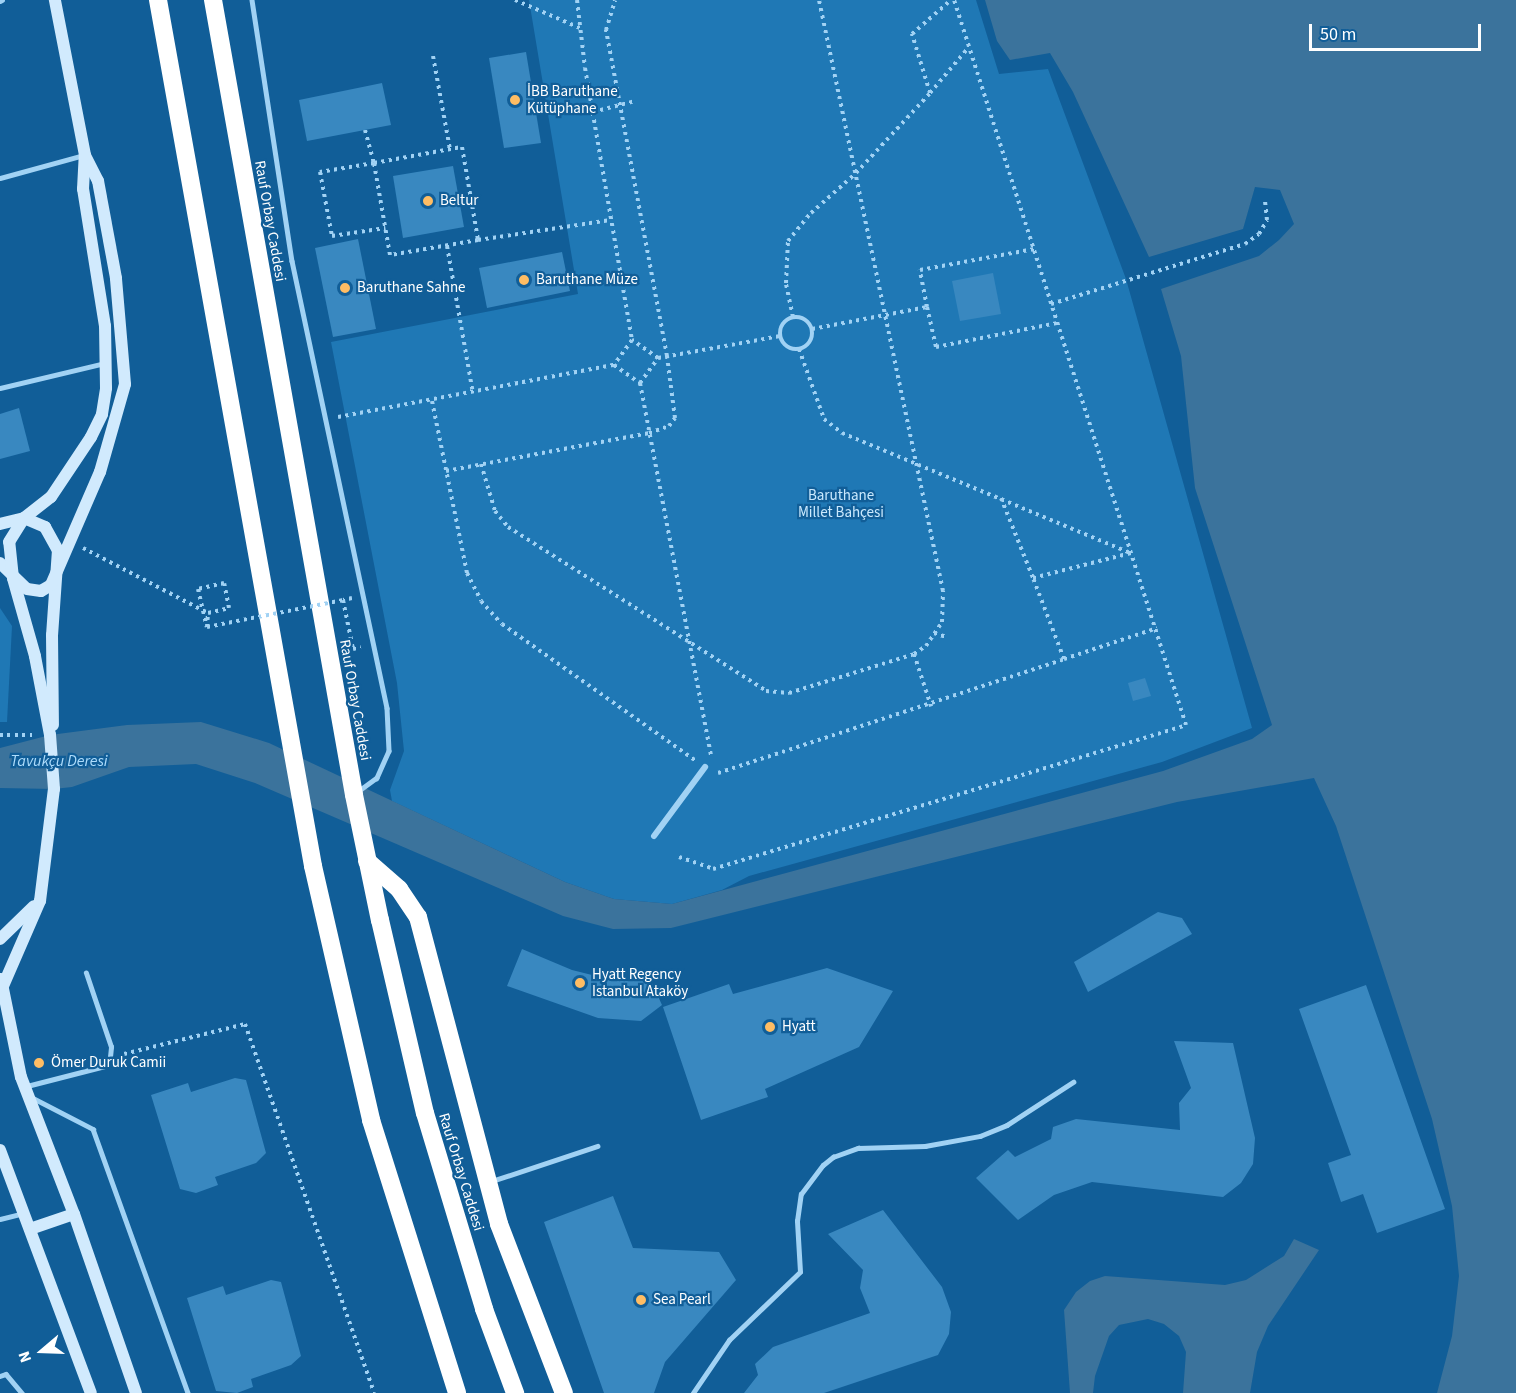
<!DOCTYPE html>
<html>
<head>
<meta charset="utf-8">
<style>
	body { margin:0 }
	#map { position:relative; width:1516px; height:1393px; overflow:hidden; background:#115e98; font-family:"Source Sans 3",sans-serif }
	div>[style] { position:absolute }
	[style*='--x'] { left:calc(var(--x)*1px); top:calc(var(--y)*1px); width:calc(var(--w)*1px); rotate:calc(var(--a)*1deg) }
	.green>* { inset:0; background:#1f78b5 }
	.water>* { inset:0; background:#3b739c }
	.building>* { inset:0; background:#3988c0 }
	.path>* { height:4px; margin-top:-2px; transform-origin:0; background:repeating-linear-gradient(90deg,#a1d2f4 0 3px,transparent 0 7.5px) }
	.path>.ring { margin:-2px; padding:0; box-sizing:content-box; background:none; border:4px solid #a1d2f4; border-radius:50% }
	.lane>* { height:4.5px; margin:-2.25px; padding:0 2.25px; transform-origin:2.25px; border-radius:2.25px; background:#a1d2f4 }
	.street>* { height:6px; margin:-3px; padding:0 3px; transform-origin:3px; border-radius:3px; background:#a1d2f4 }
	.secondary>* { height:12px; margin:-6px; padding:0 6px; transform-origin:6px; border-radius:6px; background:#d1eafd }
	.highway>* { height:18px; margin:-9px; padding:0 9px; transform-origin:9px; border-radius:9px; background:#fff }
	.path-bridge>* { height:4px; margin-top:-2px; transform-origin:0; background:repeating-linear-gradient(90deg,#a1d2f4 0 3px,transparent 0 7.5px) }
	.dots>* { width:16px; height:16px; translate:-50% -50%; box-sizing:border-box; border:3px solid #115e98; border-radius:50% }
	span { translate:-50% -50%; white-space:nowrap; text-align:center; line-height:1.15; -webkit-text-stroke:4.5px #115e98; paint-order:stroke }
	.poi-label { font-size:15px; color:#fff }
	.left { translate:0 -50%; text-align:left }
	.street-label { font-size:15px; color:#fff }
	.park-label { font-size:15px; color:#cae9fe }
	.water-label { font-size:16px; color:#aedcfb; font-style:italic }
	.north { position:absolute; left:12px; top:1321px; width:60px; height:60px; -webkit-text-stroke:4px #115e98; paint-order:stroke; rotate:251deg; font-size:16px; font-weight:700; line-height:24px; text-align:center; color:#fff }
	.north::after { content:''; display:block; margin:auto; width:21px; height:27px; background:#fff; clip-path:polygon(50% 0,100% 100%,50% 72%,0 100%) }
	.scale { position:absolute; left:1309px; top:24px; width:172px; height:27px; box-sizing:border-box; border:3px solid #fff; border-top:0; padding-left:8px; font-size:18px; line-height:21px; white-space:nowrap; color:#fff; -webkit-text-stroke:4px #115e98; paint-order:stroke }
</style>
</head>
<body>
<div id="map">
	<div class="green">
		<div style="clip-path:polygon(529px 0,976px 0,999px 74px,1048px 69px,1126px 279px,1252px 728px,1162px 762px,749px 876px,722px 890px,672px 904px,614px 899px,565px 882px,392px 801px,390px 790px,404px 751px,397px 683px,331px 342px,578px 294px)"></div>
		<div style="clip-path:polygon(0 608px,12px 626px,7px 722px,0 722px)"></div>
	</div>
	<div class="water">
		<div style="clip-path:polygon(985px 0,1516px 0,1516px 1393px,1437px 1393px,1452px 1336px,1459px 1276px,1452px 1206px,1432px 1119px,1336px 826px,1314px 778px,1177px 802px,671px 928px,613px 929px,563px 916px,255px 783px,196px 764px,129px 767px,72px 787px,54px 789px,0 788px,0 748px,50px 735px,127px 725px,201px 722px,269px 743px,565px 882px,614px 899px,672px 904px,1163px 771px,1252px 739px,1272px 725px,1195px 488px,1181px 356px,1161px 289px,1259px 256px,1279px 240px,1294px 224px,1280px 190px,1255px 187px,1243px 229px,1149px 257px,1073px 92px,1050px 53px,1010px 60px,997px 41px)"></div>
		<div style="clip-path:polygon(1294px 1239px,1319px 1250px,1268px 1326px,1257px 1352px,1250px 1393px,1183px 1393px,1186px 1352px,1179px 1336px,1164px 1324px,1148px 1319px,1119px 1325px,1109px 1336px,1095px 1376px,1093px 1393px,1070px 1393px,1064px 1310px,1076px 1292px,1090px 1281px,1105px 1276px,1225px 1285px,1246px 1280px,1284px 1256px)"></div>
	</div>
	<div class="building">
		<div style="clip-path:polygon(526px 52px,541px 143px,504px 148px,489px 58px)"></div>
		<div style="clip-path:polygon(382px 83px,391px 125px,307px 141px,299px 100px)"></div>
		<div style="clip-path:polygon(453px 166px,464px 227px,403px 238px,393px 176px)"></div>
		<div style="clip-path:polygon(358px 239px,376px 329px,333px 337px,315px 248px)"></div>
		<div style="clip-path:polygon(562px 252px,570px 291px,487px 308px,479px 268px)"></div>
		<div style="clip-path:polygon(993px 273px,1001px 314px,960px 321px,952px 281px)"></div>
		<div style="clip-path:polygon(19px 408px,30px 451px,0 459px,0 414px)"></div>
		<div style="clip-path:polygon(1145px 678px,1151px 696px,1133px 701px,1128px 683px)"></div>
		<div style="clip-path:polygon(1158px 912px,1182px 918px,1192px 934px,1088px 992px,1074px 962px)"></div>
		<div style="clip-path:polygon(522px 949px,572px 970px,616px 981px,651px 981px,662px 1005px,641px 1021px,598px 1018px,507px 986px)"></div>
		<div style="clip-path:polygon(827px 968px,893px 991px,859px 1047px,765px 1089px,768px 1097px,701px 1120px,663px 1007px,729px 984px,733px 994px)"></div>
		<div style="clip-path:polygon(1366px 985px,1445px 1209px,1377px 1233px,1363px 1194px,1341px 1202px,1328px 1163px,1351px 1155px,1299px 1009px)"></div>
		<div style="clip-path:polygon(1174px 1041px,1233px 1043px,1255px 1138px,1253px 1164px,1241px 1183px,1223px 1197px,1092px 1182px,1054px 1195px,1018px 1220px,976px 1178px,1008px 1150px,1015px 1157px,1051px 1139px,1053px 1127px,1076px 1119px,1180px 1130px,1179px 1103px,1191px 1088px)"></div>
		<div style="clip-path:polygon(235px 1078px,246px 1080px,266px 1153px,256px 1163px,215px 1177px,218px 1185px,196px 1193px,180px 1189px,151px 1095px,188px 1083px,191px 1092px)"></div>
		<div style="clip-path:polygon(613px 1196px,633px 1248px,719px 1252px,736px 1280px,665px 1362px,654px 1393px,604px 1393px,544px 1222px)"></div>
		<div style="clip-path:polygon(883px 1210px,942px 1287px,951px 1312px,949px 1334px,938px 1355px,824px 1393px,744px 1393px,758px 1375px,755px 1364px,773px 1347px,870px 1313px,860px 1288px,863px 1270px,828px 1234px)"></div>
		<div style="clip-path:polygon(271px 1280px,281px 1282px,301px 1356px,291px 1365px,251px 1379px,253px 1387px,237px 1393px,216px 1391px,187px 1298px,223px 1286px,226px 1295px)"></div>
	</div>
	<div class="path">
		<div style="--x:515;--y:0;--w:71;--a:23.3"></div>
		<div style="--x:577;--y:0;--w:68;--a:83.3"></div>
		<div style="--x:585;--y:68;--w:276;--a:80.2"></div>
		<div style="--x:632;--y:340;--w:31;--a:126"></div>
		<div style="--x:614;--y:365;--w:32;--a:35"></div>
		<div style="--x:640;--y:383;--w:31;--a:-54"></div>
		<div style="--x:658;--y:358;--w:32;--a:-145"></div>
		<div style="--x:433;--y:56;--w:96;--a:79.7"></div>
		<div style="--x:930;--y:93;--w:59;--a:-49.8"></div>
		<div style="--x:593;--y:112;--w:43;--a:-14.7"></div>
		<div style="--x:365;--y:130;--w:34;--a:75"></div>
		<div style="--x:374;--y:163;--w:55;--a:170.5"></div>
		<div style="--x:320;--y:172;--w:65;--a:79.4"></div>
		<div style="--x:332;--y:236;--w:54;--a:-8.6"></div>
		<div style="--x:462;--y:147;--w:94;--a:80.2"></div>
		<div style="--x:478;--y:240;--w:89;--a:170.3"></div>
		<div style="--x:390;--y:255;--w:93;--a:-99.9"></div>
		<div style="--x:374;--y:163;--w:89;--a:-10.3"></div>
		<div style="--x:478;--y:240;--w:134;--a:-8.6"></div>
		<div style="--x:447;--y:246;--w:149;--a:80"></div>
		<div style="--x:1051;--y:304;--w:203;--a:-17.2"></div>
		<div style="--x:1245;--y:244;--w:17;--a:-36"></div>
		<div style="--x:1259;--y:234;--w:16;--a:-60"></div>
		<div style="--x:1267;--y:220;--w:19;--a:-96"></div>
		<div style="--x:927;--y:307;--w:38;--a:-101"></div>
		<div style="--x:920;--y:270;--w:116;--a:-10.4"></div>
		<div style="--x:793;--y:317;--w:35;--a:-102"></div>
		<div style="--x:786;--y:283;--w:42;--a:-87.3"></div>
		<div style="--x:788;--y:241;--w:36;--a:-51"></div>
		<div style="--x:811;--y:213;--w:60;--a:-41.6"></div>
		<div style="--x:856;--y:173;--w:109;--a:-47.2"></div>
		<div style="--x:930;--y:93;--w:62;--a:-107"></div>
		<div style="--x:912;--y:34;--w:52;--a:-41.1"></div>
		<div class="ring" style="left:780px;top:317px;width:28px;height:28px"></div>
		<div style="--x:812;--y:329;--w:117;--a:-10.8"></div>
		<div style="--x:927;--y:307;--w:41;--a:77.3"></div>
		<div style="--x:936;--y:347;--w:123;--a:-11.2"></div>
		<div style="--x:799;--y:349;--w:74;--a:70.3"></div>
		<div style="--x:824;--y:419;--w:23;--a:38"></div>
		<div style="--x:842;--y:433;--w:312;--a:22.6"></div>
		<div style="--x:658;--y:358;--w:124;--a:-10.2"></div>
		<div style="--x:640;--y:383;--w:380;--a:79.2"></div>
		<div style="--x:432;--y:401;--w:176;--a:78.5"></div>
		<div style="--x:467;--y:573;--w:31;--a:63"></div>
		<div style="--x:481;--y:601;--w:31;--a:48"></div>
		<div style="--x:502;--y:624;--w:236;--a:35.2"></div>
		<div style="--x:338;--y:417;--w:281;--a:-10.7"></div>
		<div style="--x:481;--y:464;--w:49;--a:73.4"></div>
		<div style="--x:495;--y:511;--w:21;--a:51"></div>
		<div style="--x:508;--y:527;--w:306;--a:32.4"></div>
		<div style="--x:766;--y:691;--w:23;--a:5"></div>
		<div style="--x:789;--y:693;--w:131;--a:-17.3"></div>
		<div style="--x:914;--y:654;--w:14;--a:-34"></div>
		<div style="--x:926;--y:646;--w:29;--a:-56"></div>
		<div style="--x:942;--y:622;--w:31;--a:-88"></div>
		<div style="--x:943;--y:591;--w:604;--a:-101.85"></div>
		<div style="--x:446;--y:471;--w:207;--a:-10.6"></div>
		<div style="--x:649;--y:433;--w:21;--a:-19"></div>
		<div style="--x:669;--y:426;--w:10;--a:-53"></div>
		<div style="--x:675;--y:418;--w:63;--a:-97.4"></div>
		<div style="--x:667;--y:356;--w:332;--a:-100.6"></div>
		<div style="--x:606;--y:30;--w:31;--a:-73"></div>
		<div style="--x:1001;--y:498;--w:86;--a:68.2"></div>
		<div style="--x:83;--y:548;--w:141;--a:27.5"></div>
		<div style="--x:208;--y:613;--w:22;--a:-13"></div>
		<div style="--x:229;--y:608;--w:25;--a:-101"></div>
		<div style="--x:352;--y:598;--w:9;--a:167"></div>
		<div style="--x:343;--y:600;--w:50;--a:78.5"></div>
		<div style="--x:353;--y:649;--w:8;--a:-14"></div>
		<div style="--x:207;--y:627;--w:14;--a:-86"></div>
		<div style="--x:934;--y:633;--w:13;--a:18"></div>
		<div style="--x:914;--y:654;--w:55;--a:71.9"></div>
		<div style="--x:1064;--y:659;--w:98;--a:-18.4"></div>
		<div style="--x:0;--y:735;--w:32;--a:0"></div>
		<div style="--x:718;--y:773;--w:364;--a:-18.2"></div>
		<div style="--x:1064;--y:659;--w:87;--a:-110.9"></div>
		<div style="--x:1033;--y:578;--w:101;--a:-14.3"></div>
		<div style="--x:679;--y:857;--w:36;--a:19"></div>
		<div style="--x:713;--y:869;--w:494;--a:-16.9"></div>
		<div style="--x:1186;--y:725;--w:761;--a:-107.74"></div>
		<div style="--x:124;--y:1054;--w:125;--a:-13.9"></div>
		<div style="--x:245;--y:1024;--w:391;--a:70.7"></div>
	</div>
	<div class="lane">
		<div style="--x:252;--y:0;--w:264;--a:81.3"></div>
		<div style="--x:292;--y:261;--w:457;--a:78"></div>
		<div style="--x:387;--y:708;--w:43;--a:87.3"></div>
		<div style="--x:389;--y:751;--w:30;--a:114"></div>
		<div style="--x:377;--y:778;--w:24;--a:144"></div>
		<div style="--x:0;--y:1;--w:2;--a:-27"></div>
		<div style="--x:0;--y:178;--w:87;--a:-15.3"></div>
		<div style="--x:0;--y:388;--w:108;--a:-13.4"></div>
		<div style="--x:27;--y:1086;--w:81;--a:-14.4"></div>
		<div style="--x:105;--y:1066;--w:10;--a:-61"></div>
		<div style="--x:110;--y:1057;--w:10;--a:-84"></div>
		<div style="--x:111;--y:1047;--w:78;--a:-108.7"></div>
		<div style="--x:33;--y:1098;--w:68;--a:27.3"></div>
		<div style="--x:93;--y:1129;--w:281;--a:70.2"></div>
		<div style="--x:492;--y:1181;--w:111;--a:-18.4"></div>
		<div style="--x:0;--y:1219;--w:25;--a:-14"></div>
		<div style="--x:0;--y:1376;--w:6;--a:-18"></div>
		<div style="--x:6;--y:1374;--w:25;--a:50"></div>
		<div style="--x:693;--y:1393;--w:64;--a:-55.8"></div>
		<div style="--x:729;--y:1340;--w:98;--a:-43.8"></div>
		<div style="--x:800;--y:1272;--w:51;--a:-93.4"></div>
		<div style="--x:797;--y:1221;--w:27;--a:-82"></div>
		<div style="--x:801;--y:1194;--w:36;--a:-53"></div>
		<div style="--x:823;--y:1165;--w:13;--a:-39"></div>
		<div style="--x:833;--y:1157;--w:27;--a:-20"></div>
		<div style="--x:858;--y:1148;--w:67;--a:-1.7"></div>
		<div style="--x:925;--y:1146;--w:56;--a:-10.3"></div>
		<div style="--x:980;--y:1136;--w:29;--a:-22"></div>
		<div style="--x:1007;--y:1125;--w:79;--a:-33.1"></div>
	</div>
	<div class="street">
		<div style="--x:654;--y:836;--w:86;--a:-53.5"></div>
	</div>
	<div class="secondary">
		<div style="--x:24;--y:518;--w:23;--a:23"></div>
		<div style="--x:45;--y:527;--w:26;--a:61"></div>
		<div style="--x:58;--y:550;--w:85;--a:94"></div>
		<div style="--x:52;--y:635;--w:90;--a:89.4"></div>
		<div style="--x:0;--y:524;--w:25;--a:-14"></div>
		<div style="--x:0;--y:563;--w:37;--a:44"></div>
		<div style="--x:27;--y:589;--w:14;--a:8"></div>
		<div style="--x:41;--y:591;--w:12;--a:-31"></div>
		<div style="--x:51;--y:585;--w:123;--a:-66.6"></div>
		<div style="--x:100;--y:472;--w:91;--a:-74.1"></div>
		<div style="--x:125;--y:384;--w:106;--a:-94.9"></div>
		<div style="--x:116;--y:278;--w:99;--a:-100.5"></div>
		<div style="--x:98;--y:181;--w:28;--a:-117"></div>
		<div style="--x:0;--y:939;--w:47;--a:-44.1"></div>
		<div style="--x:1;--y:979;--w:100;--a:78.5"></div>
		<div style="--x:21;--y:1077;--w:147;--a:68.9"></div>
		<div style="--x:74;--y:1214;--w:189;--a:70.9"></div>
		<div style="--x:3;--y:986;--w:93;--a:-66.5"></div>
		<div style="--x:40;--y:901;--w:113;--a:-82.9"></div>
		<div style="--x:54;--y:789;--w:54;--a:-94.2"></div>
		<div style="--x:50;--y:735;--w:80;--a:-100.8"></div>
		<div style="--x:35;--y:656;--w:81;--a:-105.8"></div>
		<div style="--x:13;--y:578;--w:36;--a:-96"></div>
		<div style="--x:9;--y:542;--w:28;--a:-58"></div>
		<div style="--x:24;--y:518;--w:34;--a:-38"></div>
		<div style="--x:51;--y:497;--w:72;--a:-56.3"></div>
		<div style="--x:91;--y:437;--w:25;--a:-64"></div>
		<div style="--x:102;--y:414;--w:26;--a:-81"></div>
		<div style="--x:106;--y:388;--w:62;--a:-90.9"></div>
		<div style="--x:105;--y:326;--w:139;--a:-99.1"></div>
		<div style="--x:83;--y:189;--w:34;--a:-87"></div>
		<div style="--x:85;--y:155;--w:158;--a:-101"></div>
		<div style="--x:0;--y:1150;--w:259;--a:69.5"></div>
		<div style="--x:30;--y:1229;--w:46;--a:-18.8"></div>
	</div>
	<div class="highway">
		<div style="--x:158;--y:0;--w:880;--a:79.85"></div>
		<div style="--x:313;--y:866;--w:261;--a:77.1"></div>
		<div style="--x:371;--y:1120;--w:286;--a:72.5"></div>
		<div style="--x:213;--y:0;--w:807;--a:79.94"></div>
		<div style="--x:354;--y:795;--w:128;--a:78.3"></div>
		<div style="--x:380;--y:920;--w:198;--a:76.9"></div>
		<div style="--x:425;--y:1113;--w:205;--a:73.2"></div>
		<div style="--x:484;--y:1309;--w:90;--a:69.7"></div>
		<div style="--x:367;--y:861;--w:43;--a:41.2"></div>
		<div style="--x:399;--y:889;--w:34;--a:56"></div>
		<div style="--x:418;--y:917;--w:318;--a:75.2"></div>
		<div style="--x:499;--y:1224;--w:181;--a:69"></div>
	</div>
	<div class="path-bridge">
		<div style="--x:224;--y:583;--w:27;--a:167"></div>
		<div style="--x:198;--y:589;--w:39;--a:77"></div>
		<div style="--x:207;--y:627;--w:139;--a:-11.2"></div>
	</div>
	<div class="dots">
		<div style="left:515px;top:100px;background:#ffbd64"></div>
		<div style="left:428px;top:201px;background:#ffbd64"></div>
		<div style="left:524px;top:280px;background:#ffbd64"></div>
		<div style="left:345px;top:288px;background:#ffbd64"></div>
		<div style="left:580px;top:983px;background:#ffbd64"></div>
		<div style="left:770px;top:1027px;background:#ffbd64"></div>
		<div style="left:39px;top:1063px;background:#ffbd64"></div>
		<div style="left:641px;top:1300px;background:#ffbd64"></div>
	</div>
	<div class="poi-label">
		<span class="left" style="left:527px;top:100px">İBB Baruthane<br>Kütüphane</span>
		<span class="left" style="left:440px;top:201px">Beltur</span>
		<span class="left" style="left:536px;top:280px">Baruthane Müze</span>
		<span class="left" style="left:357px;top:288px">Baruthane Sahne</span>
		<span class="left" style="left:592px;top:983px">Hyatt Regency<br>Istanbul Ataköy</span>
		<span class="left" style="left:782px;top:1027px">Hyatt</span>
		<span class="left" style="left:51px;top:1063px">Ömer Duruk Camii</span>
		<span class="left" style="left:653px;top:1300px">Sea Pearl</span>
	</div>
	<div class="street-label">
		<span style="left:270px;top:221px;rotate:80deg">Rauf Orbay Caddesi</span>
		<span style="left:355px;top:700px;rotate:80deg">Rauf Orbay Caddesi</span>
		<span style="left:461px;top:1172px;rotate:73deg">Rauf Orbay Caddesi</span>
	</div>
	<div class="park-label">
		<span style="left:841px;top:504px">Baruthane<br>Millet Bahçesi</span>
	</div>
	<div class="water-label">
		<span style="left:59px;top:761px">Tavukçu Deresi</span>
	</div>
	<div class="north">N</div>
	<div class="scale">50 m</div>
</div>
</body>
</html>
